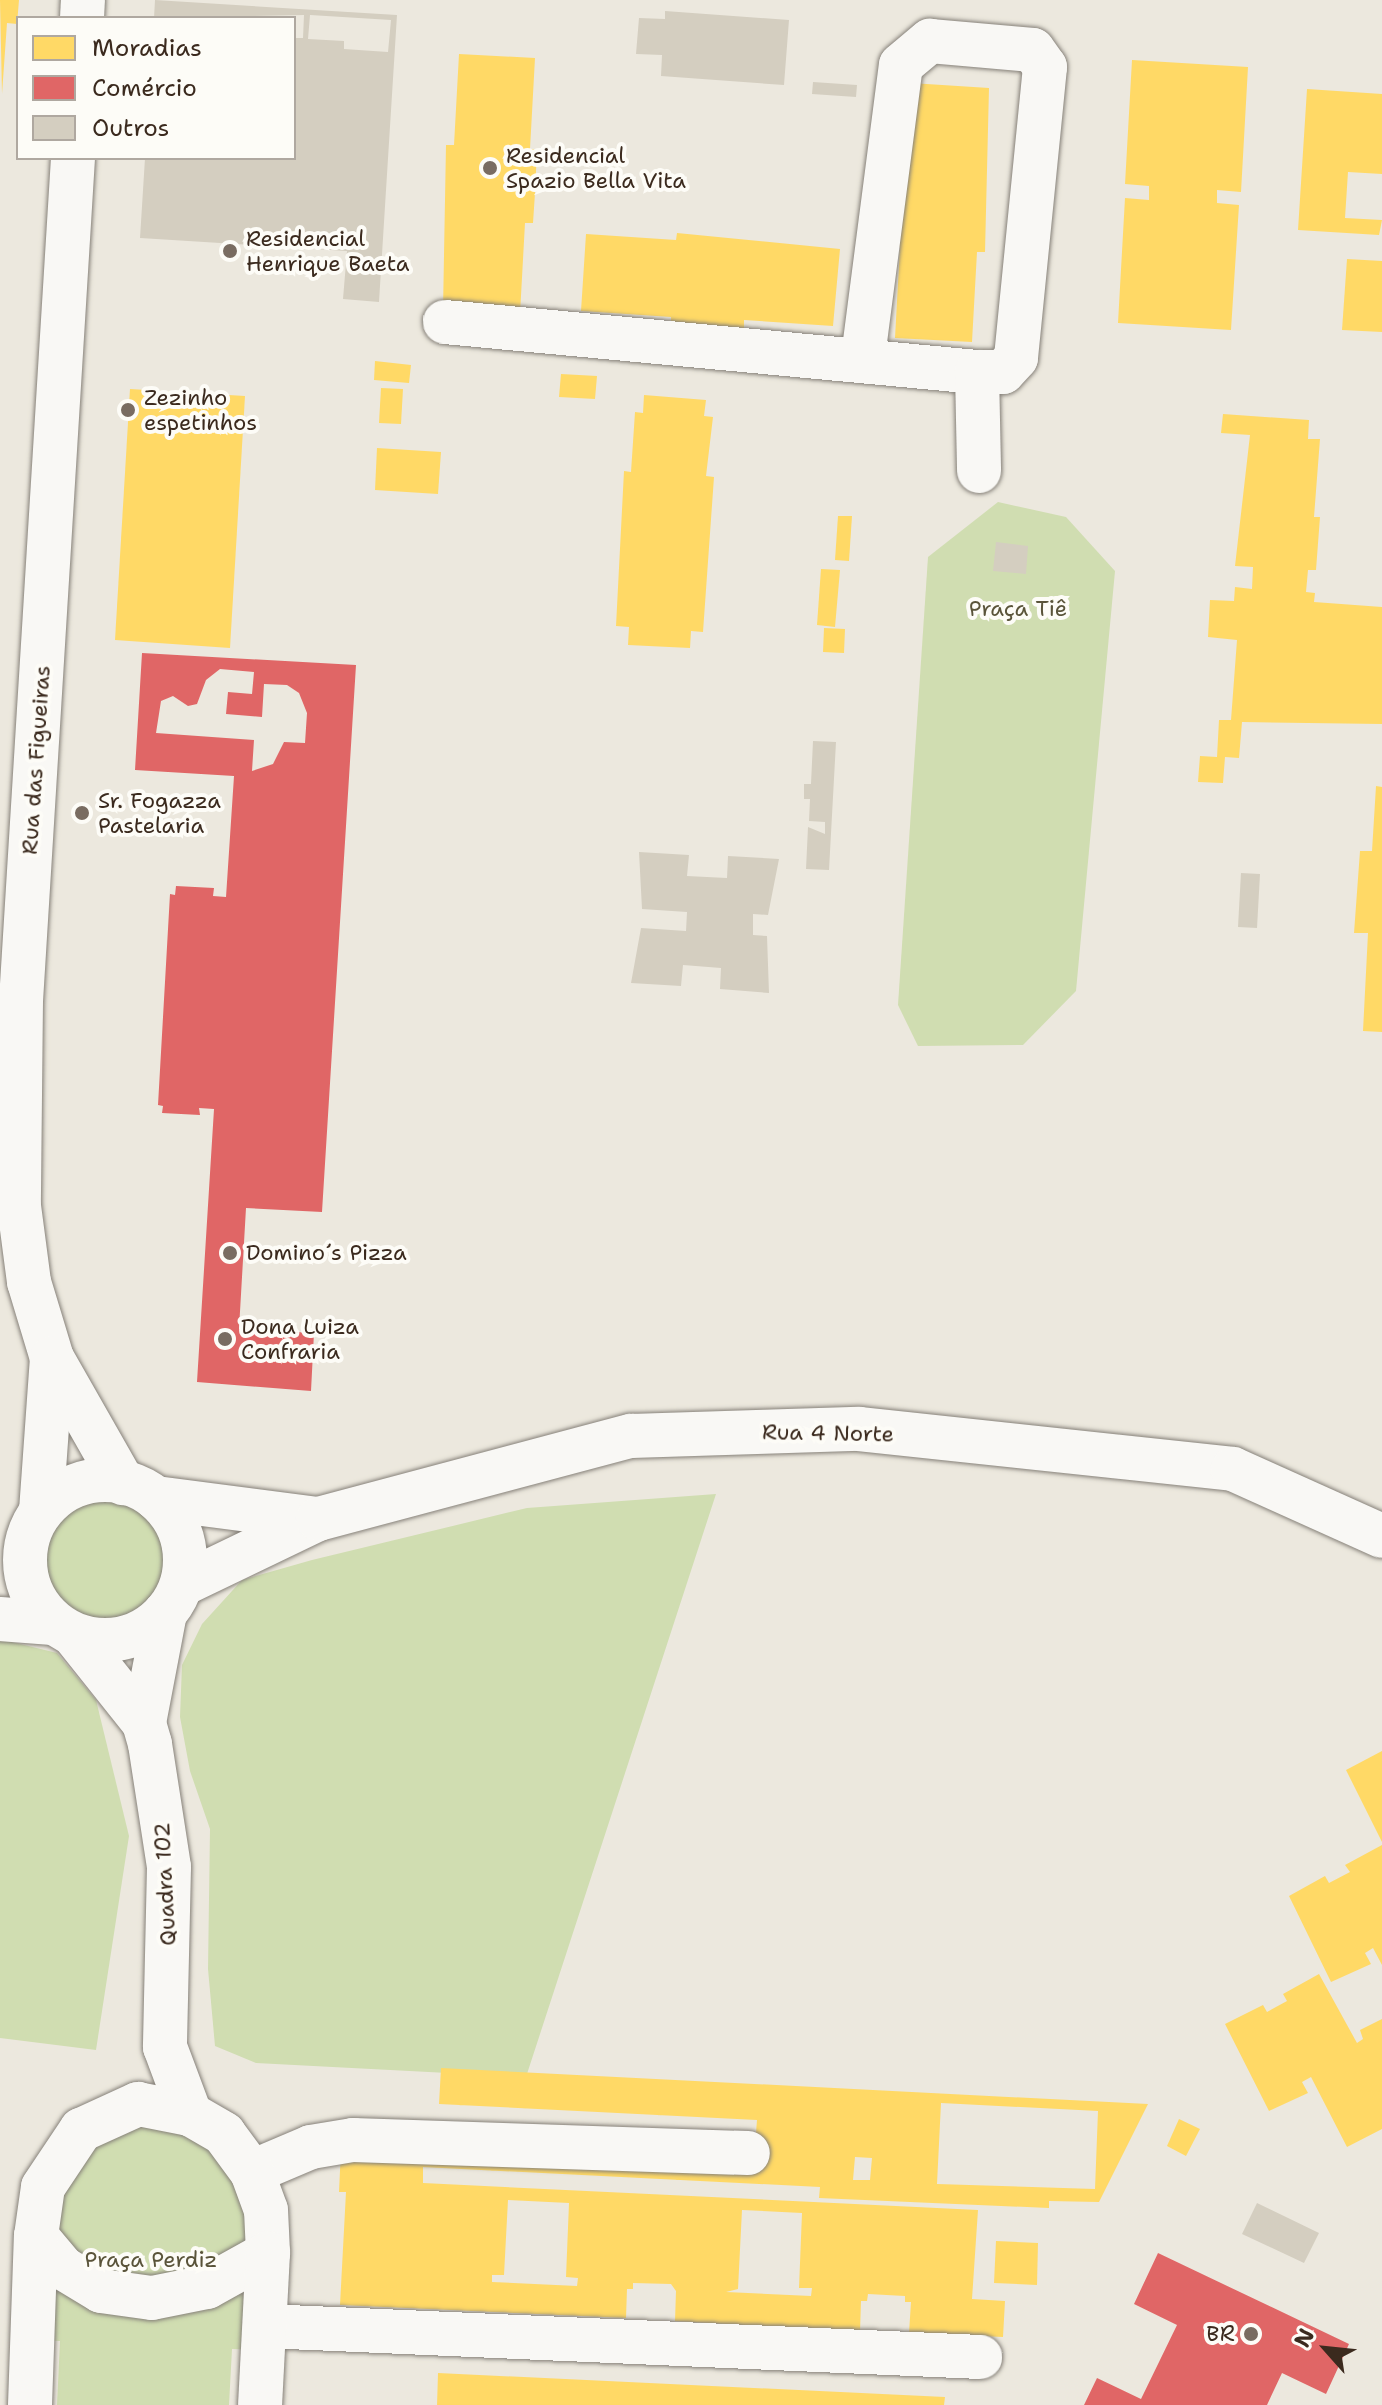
<!DOCTYPE html>
<html>
<head>
<meta charset="utf-8">
<style>
	body { margin:0 }
	#map { position:relative; width:1382px; height:2405px; overflow:hidden; background:#ece8de; font-family:"Shantell Sans",sans-serif }
	div>[style] { position:absolute }
	[style*='--x'] { left:calc(var(--x)*1px); top:calc(var(--y)*1px); width:calc(var(--w)*1px); rotate:calc(var(--a)*1deg) }
	.green>* { inset:0; background:#d0ddb1 }
	.homes>* { inset:0; background:#ffd966 }
	.shops>* { inset:0; background:#e06666 }
	.building>* { inset:0; background:#d4cec0 }
	.roads { filter:drop-shadow(0 0 2px #868179) drop-shadow(0 0 2px #868179) }
	.street>* { height:44px; margin:-22px; padding:0 22px; transform-origin:22px; border-radius:22px; background:#f9f8f5 }
	.secondary>* { height:44px; margin:-22px; padding:0 22px; transform-origin:22px; border-radius:22px; background:#f9f8f5 }
	.secondary>.ring { margin:-22px; padding:0; box-sizing:content-box; background:none; border:44px solid #f9f8f5; border-radius:50% }
	.dots>* { width:22px; height:22px; translate:-50% -50%; box-sizing:border-box; border:4px solid #fdfcf7; border-radius:50% }
	span { translate:-50% -50%; white-space:nowrap; text-align:center; line-height:1.15; -webkit-text-stroke:8px #fdfcf7; paint-order:stroke }
	.poi-label { font-size:22px; color:#3b2a1e }
	.left { translate:0 -50%; text-align:left }
	.right { translate:-100% -50%; text-align:right }
	.park-label { font-size:22px; color:#5a543a }
	.street-label { font-size:22px; color:#3b2a1e }
	.legend { position:absolute; left:16px; top:16px; width:280px; height:144px; box-sizing:border-box; background:#fdfcf7; border:2px solid #afa8a0; margin:0; padding:10px 14px; list-style:none; font-size:24px; color:#3b2a1e }
	.legend li { display:flex; align-items:center; gap:16px; height:40px }
	.legend b { width:40px; border:2px solid #afa8a0 }
	.north { position:absolute; left:1286px; top:2309px; width:80px; height:80px; -webkit-text-stroke:6px #fdfcf7; paint-order:stroke; rotate:297deg; font-size:22px; font-weight:700; line-height:32px; text-align:center; color:#3b2a1e }
	.north::after { content:''; display:block; margin:auto; width:28px; height:36px; background:#3b2a1e; clip-path:polygon(50% 0,100% 100%,50% 72%,0 100%) }
</style>
</head>
<body>
<div id="map">
	<div class="green">
		<div style="clip-path:polygon(998px 502px,1066px 517px,1115px 571px,1076px 991px,1023px 1045px,918px 1046px,898px 1005px,928px 557px)"></div>
		<div style="clip-path:polygon(108px 1480px,173px 1517px,183px 1542px,185px 1567px,145px 1629px,98px 1641px,38px 1604px,24px 1558px,41px 1511px,59px 1494px,81px 1483px)"></div>
		<div style="clip-path:polygon(716px 1494px,526px 2077px,256px 2063px,215px 2046px,208px 1969px,210px 1829px,190px 1771px,180px 1717px,182px 1665px,202px 1624px,242px 1580px,312px 1560px,527px 1508px)"></div>
		<div style="clip-path:polygon(0 1639px,57px 1653px,96px 1700px,129px 1836px,96px 2050px,0 2038px)"></div>
		<div style="clip-path:polygon(138px 2104px,252px 2172px,263px 2350px,232px 2349px,229px 2405px,57px 2405px,60px 2341px,32px 2340px,43px 2187px)"></div>
	</div>
	<div class="homes">
		<div style="clip-path:polygon(0 0,19px 0,17px 24px,7px 23px,2px 94px)"></div>
		<div style="clip-path:polygon(459px 54px,535px 58px,530px 149px,537px 150px,535px 193px,533px 223px,525px 223px,520px 314px,443px 310px,446px 145px,454px 145px)"></div>
		<div style="clip-path:polygon(1132px 60px,1248px 67px,1241px 192px,1217px 190px,1217px 203px,1239px 205px,1231px 330px,1118px 323px,1125px 198px,1149px 200px,1149px 186px,1125px 184px)"></div>
		<div style="clip-path:polygon(911px 83px,989px 88px,985px 252px,977px 252px,972px 342px,895px 338px,900px 247px,894px 246px)"></div>
		<div style="clip-path:polygon(1307px 89px,1382px 94px,1382px 174px,1348px 172px,1345px 218px,1382px 220px,1379px 235px,1298px 230px)"></div>
		<div style="clip-path:polygon(677px 233px,840px 249px,833px 326px,744px 320px,744px 328px,671px 323px,671px 317px,581px 311px,586px 234px,676px 240px)"></div>
		<div style="clip-path:polygon(1347px 259px,1382px 261px,1382px 332px,1342px 330px)"></div>
		<div style="clip-path:polygon(375px 361px,411px 365px,409px 383px,374px 380px)"></div>
		<div style="clip-path:polygon(561px 374px,597px 376px,595px 399px,559px 397px)"></div>
		<div style="clip-path:polygon(381px 388px,403px 389px,401px 424px,379px 423px)"></div>
		<div style="clip-path:polygon(130px 389px,245px 396px,230px 648px,115px 640px)"></div>
		<div style="clip-path:polygon(644px 395px,706px 400px,704px 416px,713px 417px,706px 476px,714px 477px,703px 632px,691px 631px,690px 648px,628px 645px,629px 627px,616px 626px,624px 471px,631px 472px,635px 412px,643px 413px)"></div>
		<div style="clip-path:polygon(1223px 414px,1309px 420px,1308px 439px,1320px 439px,1314px 517px,1320px 517px,1316px 570px,1308px 570px,1306px 592px,1315px 593px,1314px 602px,1382px 607px,1382px 724px,1242px 722px,1239px 758px,1225px 757px,1223px 783px,1198px 782px,1200px 756px,1217px 757px,1219px 720px,1231px 720px,1237px 640px,1208px 637px,1210px 600px,1234px 601px,1235px 587px,1252px 589px,1253px 567px,1235px 566px,1250px 435px,1221px 433px)"></div>
		<div style="clip-path:polygon(377px 448px,441px 452px,438px 494px,375px 490px)"></div>
		<div style="clip-path:polygon(838px 516px,852px 516px,849px 561px,835px 560px)"></div>
		<div style="clip-path:polygon(821px 569px,840px 570px,835px 627px,817px 625px)"></div>
		<div style="clip-path:polygon(824px 628px,845px 629px,844px 653px,823px 652px)"></div>
		<div style="clip-path:polygon(1376px 786px,1382px 787px,1382px 1032px,1363px 1031px,1368px 933px,1354px 933px,1360px 851px,1372px 851px)"></div>
		<div style="clip-path:polygon(1382px 1751px,1382px 1842px,1346px 1770px)"></div>
		<div style="clip-path:polygon(1382px 1845px,1382px 1965px,1373px 1948px,1365px 1953px,1371px 1964px,1331px 1982px,1289px 1896px,1325px 1876px,1329px 1883px,1350px 1872px,1345px 1865px)"></div>
		<div style="clip-path:polygon(1319px 1974px,1357px 2043px,1363px 2039px,1360px 2030px,1382px 2019px,1382px 2129px,1347px 2147px,1311px 2077px,1302px 2082px,1308px 2093px,1269px 2111px,1225px 2024px,1263px 2005px,1267px 2012px,1287px 2001px,1283px 1994px)"></div>
		<div style="clip-path:polygon(evenodd,441px 2068px,1148px 2104px,1099px 2202px,1049px 2201px,1049px 2208px,819px 2198px,820px 2187px,423px 2167px,423px 2183px,978px 2210px,972px 2299px,1005px 2301px,1003px 2337px,909px 2333px,911px 2302px,905px 2302px,905px 2296px,868px 2294px,867px 2301px,861px 2301px,860px 2332px,675px 2321px,676px 2291px,671px 2284px,633px 2283px,633px 2289px,627px 2289px,626px 2318px,340px 2305px,346px 2192px,339px 2192px,341px 2149px,755px 2146px,757px 2120px,439px 2104px,441px 2068px,941px 2103px,1098px 2111px,1095px 2189px,937px 2184px,941px 2103px,441px 2068px,855px 2157px,872px 2158px,870px 2180px,853px 2180px,855px 2157px,441px 2068px,508px 2200px,569px 2203px,566px 2277px,578px 2278px,577px 2286px,492px 2282px,492px 2275px,504px 2275px,508px 2200px,441px 2068px,742px 2210px,802px 2213px,799px 2288px,812px 2288px,811px 2296px,726px 2292px,738px 2289px,742px 2210px)"></div>
		<div style="clip-path:polygon(1179px 2119px,1200px 2129px,1186px 2156px,1167px 2146px)"></div>
		<div style="clip-path:polygon(996px 2241px,1038px 2243px,1037px 2285px,994px 2283px)"></div>
		<div style="clip-path:polygon(438px 2373px,945px 2397px,944px 2405px,437px 2405px)"></div>
	</div>
	<div class="shops">
		<div style="clip-path:polygon(evenodd,142px 653px,356px 665px,322px 1212px,246px 1208px,239px 1329px,314px 1333px,311px 1391px,197px 1382px,214px 1109px,199px 1108px,200px 1115px,162px 1113px,163px 1106px,158px 1105px,170px 894px,175px 895px,176px 886px,214px 888px,213px 896px,226px 897px,234px 776px,135px 770px,142px 653px,220px 669px,254px 672px,252px 694px,228px 692px,226px 714px,262px 717px,264px 684px,287px 685px,299px 693px,307px 713px,305px 743px,284px 742px,273px 764px,252px 771px,254px 740px,156px 733px,161px 701px,173px 696px,188px 706px,197px 704px,206px 680px,220px 669px)"></div>
		<div style="clip-path:polygon(1158px 2253px,1349px 2344px,1326px 2394px,1282px 2373px,1267px 2405px,1084px 2405px,1097px 2378px,1141px 2399px,1177px 2325px,1134px 2304px)"></div>
	</div>
	<div class="building">
		<div style="clip-path:polygon(evenodd,155px 0,397px 15px,379px 302px,343px 299px,347px 251px,140px 238px,145px 158px,294px 158px,294px 38px,303px 38px,304px 15px,154px 18px,155px 0,310px 15px,391px 20px,388px 52px,344px 49px,344px 41px,308px 39px,310px 15px)"></div>
		<div style="clip-path:polygon(665px 11px,789px 20px,784px 85px,661px 76px,662px 55px,636px 54px,639px 18px,665px 19px)"></div>
		<div style="clip-path:polygon(813px 82px,857px 85px,856px 97px,812px 94px)"></div>
		<div style="clip-path:polygon(996px 542px,1028px 546px,1026px 574px,993px 571px)"></div>
		<div style="clip-path:polygon(813px 741px,836px 742px,829px 870px,806px 869px,808px 827px,825px 834px,825px 822px,809px 821px,810px 799px,804px 799px,804px 784px,811px 784px)"></div>
		<div style="clip-path:polygon(639px 852px,689px 855px,687px 876px,727px 878px,728px 856px,779px 859px,768px 915px,753px 914px,753px 935px,767px 936px,769px 993px,720px 989px,721px 968px,683px 965px,681px 986px,631px 983px,641px 928px,686px 931px,687px 912px,642px 909px)"></div>
		<div style="clip-path:polygon(1241px 873px,1260px 874px,1257px 928px,1238px 927px)"></div>
		<div style="clip-path:polygon(1257px 2203px,1319px 2233px,1304px 2263px,1242px 2234px)"></div>
	</div>
	<div class="roads">
		<div class="street">
			<div style="--x:82;--y:18;--w:18;--a:-87"></div>
			<div style="--x:73;--y:158;--w:844;--a:93.53"></div>
			<div style="--x:21;--y:1000;--w:206;--a:90.6"></div>
			<div style="--x:19;--y:1206;--w:77;--a:82.5"></div>
			<div style="--x:29;--y:1282;--w:79;--a:73.2"></div>
			<div style="--x:52;--y:1358;--w:144;--a:60.4"></div>
			<div style="--x:445;--y:322;--w:534;--a:5.37"></div>
			<div style="--x:977;--y:372;--w:99;--a:88.8"></div>
			<div style="--x:863;--y:357;--w:294;--a:-82.6"></div>
			<div style="--x:901;--y:65;--w:38;--a:-40"></div>
			<div style="--x:930;--y:41;--w:103;--a:5"></div>
			<div style="--x:1033;--y:50;--w:21;--a:55"></div>
			<div style="--x:1045;--y:67;--w:292;--a:95.7"></div>
			<div style="--x:1016;--y:358;--w:19;--a:133"></div>
			<div style="--x:1003;--y:372;--w:26;--a:180"></div>
			<div style="--x:41;--y:1511;--w:153;--a:-85.9"></div>
			<div style="--x:74;--y:1635;--w:112;--a:51.5"></div>
			<div style="--x:144;--y:1723;--w:22;--a:74"></div>
			<div style="--x:150;--y:1744;--w:124;--a:81.2"></div>
			<div style="--x:169;--y:1867;--w:180;--a:91.3"></div>
			<div style="--x:165;--y:2047;--w:72;--a:69.5"></div>
			<div style="--x:144;--y:1723;--w:112;--a:-79.2"></div>
			<div style="--x:252;--y:2172;--w:64;--a:-23"></div>
			<div style="--x:311;--y:2147;--w:43;--a:-9.5"></div>
			<div style="--x:353;--y:2140;--w:395;--a:1.9"></div>
			<div style="--x:36;--y:2236;--w:42;--a:49.8"></div>
			<div style="--x:63;--y:2268;--w:44;--a:31.2"></div>
			<div style="--x:101;--y:2291;--w:51;--a:7.8"></div>
			<div style="--x:152;--y:2298;--w:56;--a:-11.3"></div>
			<div style="--x:207;--y:2287;--w:70;--a:-29.1"></div>
			<div style="--x:265;--y:2326;--w:716;--a:2.48"></div>
			<div style="--x:30;--y:2405;--w:169;--a:-88"></div>
			<div style="--x:36;--y:2236;--w:49;--a:-81.9"></div>
			<div style="--x:43;--y:2187;--w:69;--a:-56.3"></div>
			<div style="--x:81;--y:2130;--w:63;--a:-24.5"></div>
			<div style="--x:138;--y:2104;--w:53;--a:10.9"></div>
			<div style="--x:190;--y:2114;--w:39;--a:30"></div>
			<div style="--x:224;--y:2134;--w:47;--a:53.6"></div>
			<div style="--x:252;--y:2172;--w:40;--a:69.8"></div>
			<div style="--x:266;--y:2210;--w:43;--a:87.3"></div>
			<div style="--x:268;--y:2253;--w:152;--a:93"></div>
		</div>
		<div class="secondary">
			<div class="ring" style="left:25px;top:1480px;width:116px;height:116px"></div>
			<div style="--x:156;--y:1498;--w:163;--a:7.4"></div>
			<div style="--x:183;--y:1584;--w:150;--a:-25.7"></div>
			<div style="--x:318;--y:1519;--w:324;--a:-14.9"></div>
			<div style="--x:631;--y:1436;--w:228;--a:-1.8"></div>
			<div style="--x:859;--y:1429;--w:376;--a:6.1"></div>
			<div style="--x:1233;--y:1469;--w:163;--a:24.2"></div>
			<div style="--x:0;--y:1619;--w:53;--a:4.3"></div>
		</div>
	</div>
	<div class="dots">
		<div style="left:490px;top:168px;background:#796c61"></div>
		<div style="left:230px;top:251px;background:#796c61"></div>
		<div style="left:128px;top:410px;background:#796c61"></div>
		<div style="left:82px;top:813px;background:#796c61"></div>
		<div style="left:230px;top:1253px;background:#796c61"></div>
		<div style="left:225px;top:1339px;background:#796c61"></div>
		<div style="left:1251px;top:2334px;background:#796c61"></div>
	</div>
	<div class="poi-label">
		<span class="left" style="left:506px;top:168px">Residencial<br>Spazio Bella Vita</span>
		<span class="left" style="left:246px;top:251px">Residencial<br>Henrique Baeta</span>
		<span class="left" style="left:144px;top:410px">Zezinho<br>espetinhos</span>
		<span class="left" style="left:98px;top:813px">Sr. Fogazza<br>Pastelaria</span>
		<span class="left" style="left:246px;top:1253px">Domino´s Pizza</span>
		<span class="left" style="left:241px;top:1339px">Dona Luiza<br>Confraria</span>
		<span class="right" style="left:1235px;top:2334px">BR</span>
	</div>
	<div class="park-label">
		<span style="left:1018px;top:609px">Praça Tiê</span>
		<span style="left:151px;top:2260px">Praça Perdiz</span>
	</div>
	<div class="street-label">
		<span style="left:36px;top:760px;rotate:-86deg">Rua das Figueiras</span>
		<span style="left:828px;top:1433px;rotate:1deg">Rua 4 Norte</span>
		<span style="left:165px;top:1884px;rotate:-93deg">Quadra 102</span>
	</div>
	<ul class="legend">
	<li><b style="height:22px;background:#ffd966"></b>Moradias</li>
	<li><b style="height:22px;background:#e06666"></b>Comércio</li>
	<li><b style="height:22px;background:#d4cec0"></b>Outros</li>
	</ul>
	<div class="north">N</div>
</div>
</body>
</html>
